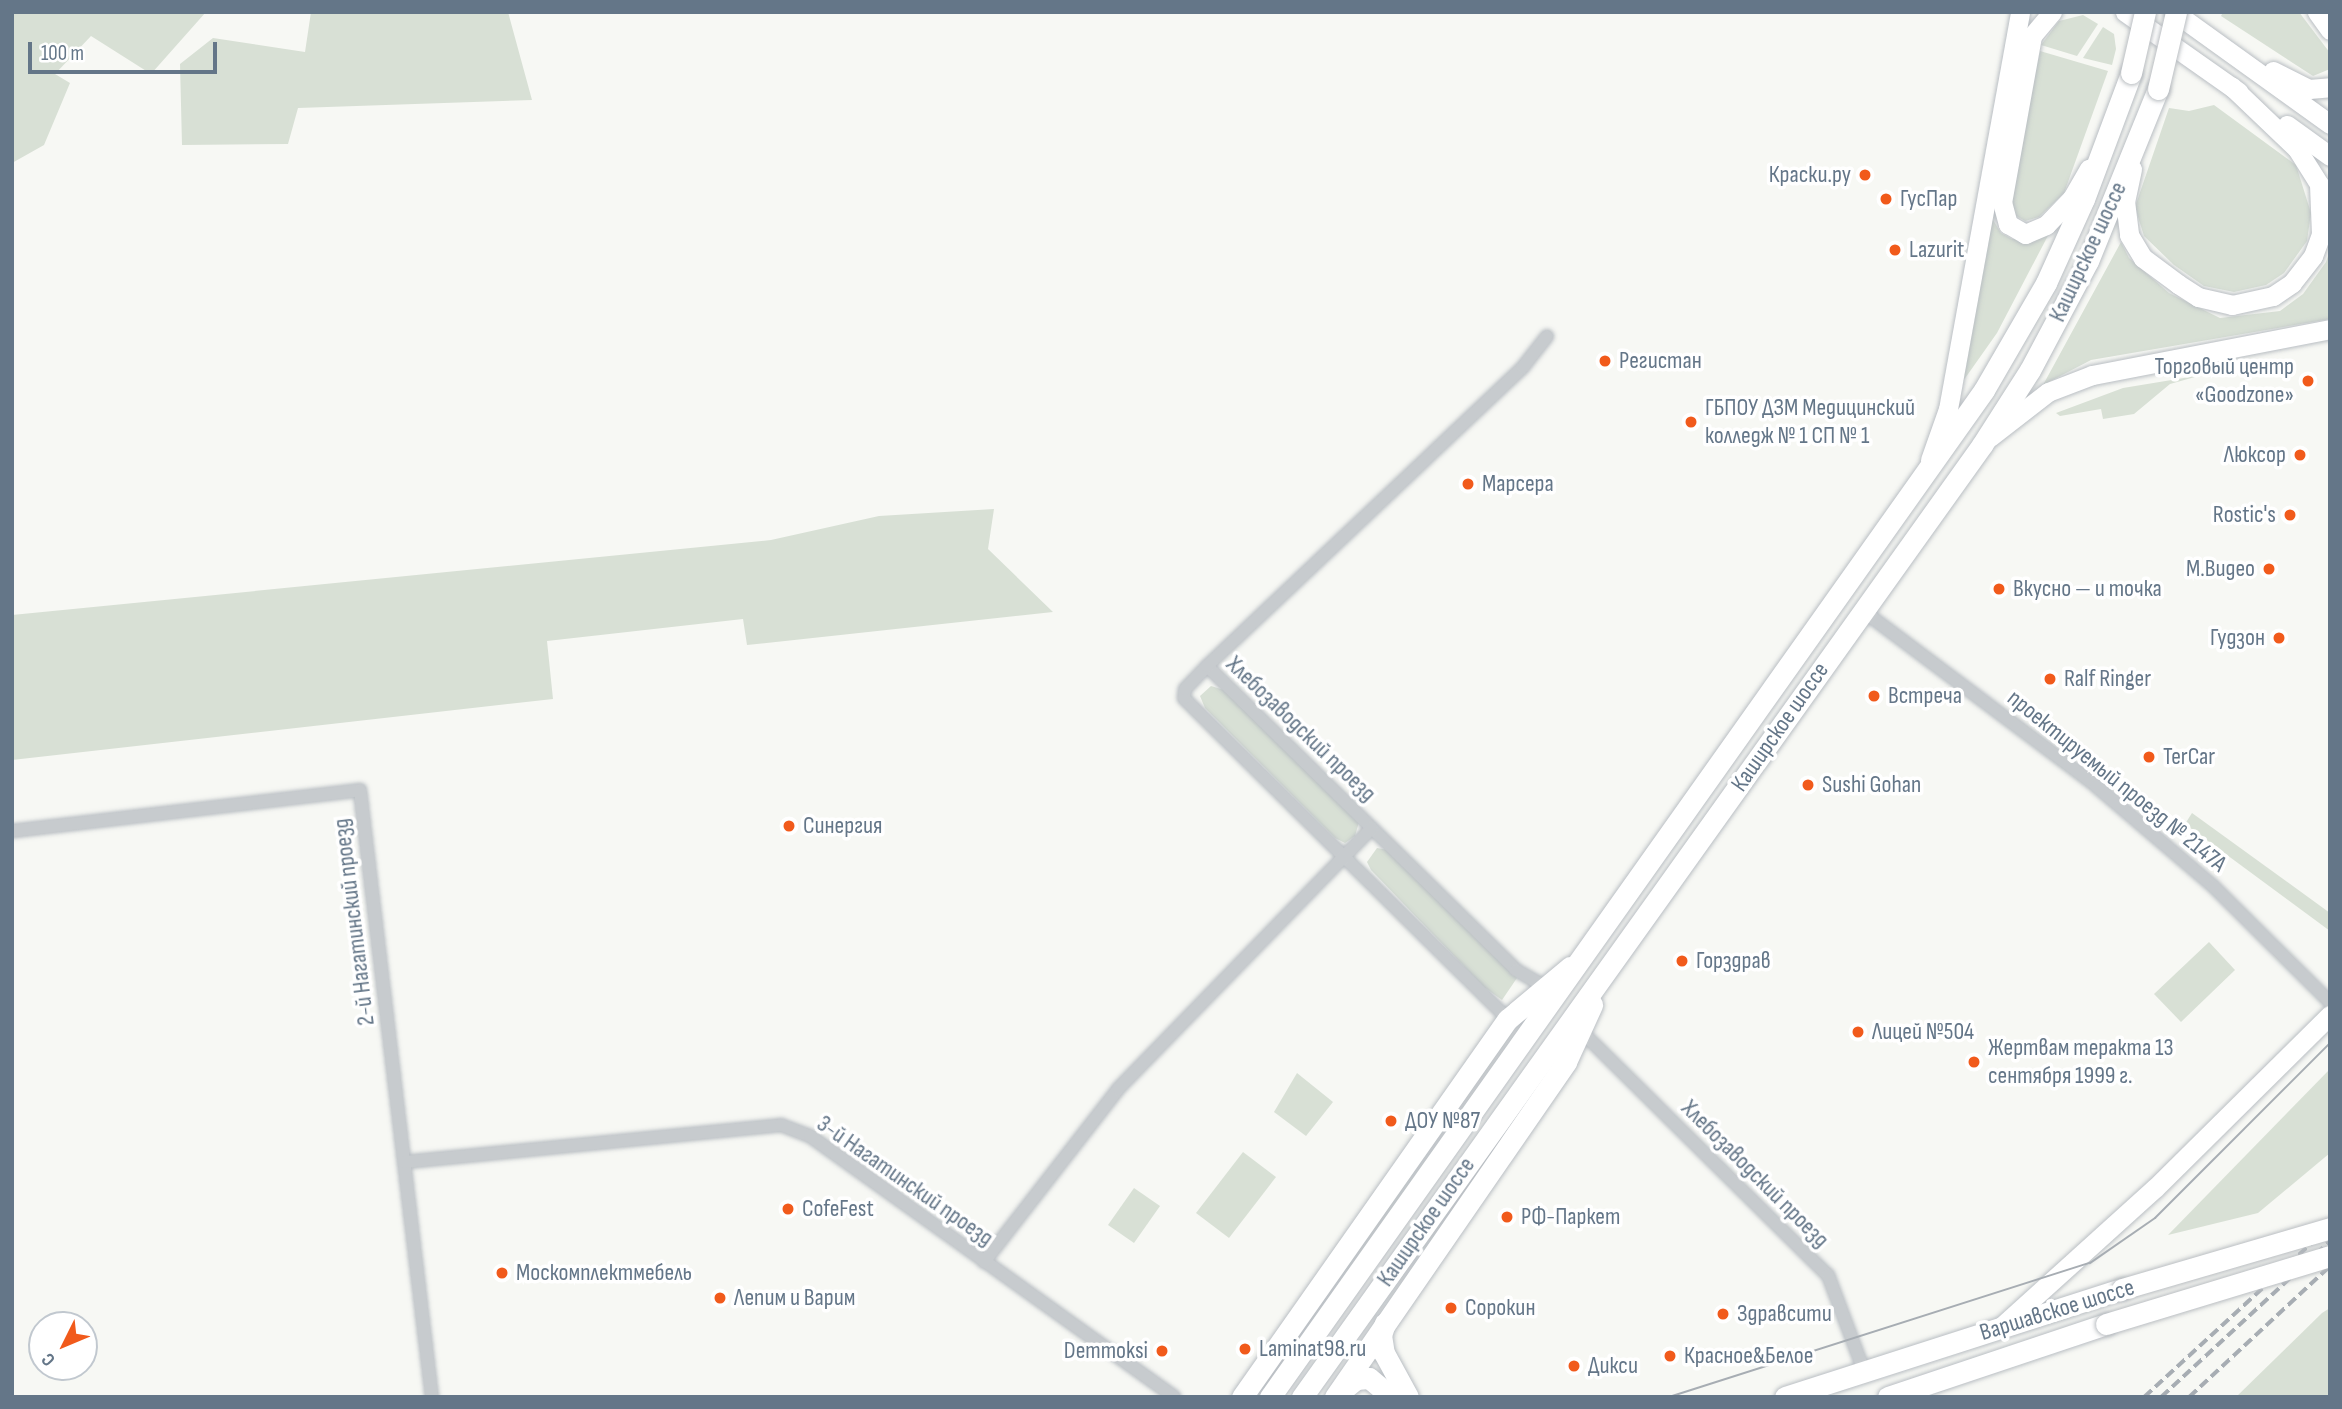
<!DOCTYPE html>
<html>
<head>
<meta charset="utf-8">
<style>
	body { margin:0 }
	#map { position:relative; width:2342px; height:1409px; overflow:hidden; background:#f7f8f4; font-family:"Sofia Sans Condensed",sans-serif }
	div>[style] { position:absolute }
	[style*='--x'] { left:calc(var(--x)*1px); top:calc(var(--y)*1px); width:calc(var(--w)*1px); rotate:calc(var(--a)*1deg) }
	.green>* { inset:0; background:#d8e0d5 }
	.roads { filter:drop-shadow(0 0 2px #b9bec3) drop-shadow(0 0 2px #b9bec3) }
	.street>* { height:12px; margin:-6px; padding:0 6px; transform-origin:6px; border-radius:6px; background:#c7cbce }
	.secondary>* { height:19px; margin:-9.5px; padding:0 9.5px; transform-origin:9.5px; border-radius:9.5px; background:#fff }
	.primary>* { height:21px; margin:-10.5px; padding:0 10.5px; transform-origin:10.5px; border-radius:10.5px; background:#fff }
	.tram>* { height:2px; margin:-1px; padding:0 1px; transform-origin:1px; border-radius:1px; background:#a7adb3 }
	.rail>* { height:3.5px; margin-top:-1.75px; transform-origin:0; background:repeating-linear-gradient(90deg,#a7adb3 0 10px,transparent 0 15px) }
	.bridges { filter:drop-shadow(0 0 2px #babec2) drop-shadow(0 0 2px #babec2) }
	.primary-bridge>* { height:21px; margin:-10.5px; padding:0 10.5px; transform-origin:10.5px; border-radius:10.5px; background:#fff }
	.dots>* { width:19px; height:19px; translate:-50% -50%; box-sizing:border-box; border:4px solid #fff; border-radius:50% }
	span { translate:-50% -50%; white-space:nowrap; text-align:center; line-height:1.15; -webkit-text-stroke:7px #fff; paint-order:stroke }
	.poi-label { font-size:24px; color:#647688 }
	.right { translate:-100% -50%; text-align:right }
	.left { translate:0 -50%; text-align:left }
	.street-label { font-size:24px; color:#647688 }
	.frame { position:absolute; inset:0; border:14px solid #647688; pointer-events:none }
	.north { position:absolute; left:28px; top:1311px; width:70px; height:70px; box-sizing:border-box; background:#fff; border:2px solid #c1c8cf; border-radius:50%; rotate:227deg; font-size:19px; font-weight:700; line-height:28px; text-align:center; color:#647688 }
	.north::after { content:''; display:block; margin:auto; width:24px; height:32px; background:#f15a1b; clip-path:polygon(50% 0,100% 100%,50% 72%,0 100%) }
	.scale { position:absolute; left:28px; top:42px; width:189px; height:32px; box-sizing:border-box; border:4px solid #647688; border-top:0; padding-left:9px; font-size:21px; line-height:24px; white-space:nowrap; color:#647688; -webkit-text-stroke:5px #fff; paint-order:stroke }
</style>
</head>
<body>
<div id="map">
	<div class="green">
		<div style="clip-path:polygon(12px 12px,206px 12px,151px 74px,91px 36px,55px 74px,70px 83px,44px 145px,12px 163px)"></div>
		<div style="clip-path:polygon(311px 12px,508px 12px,532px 100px,298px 108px,288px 144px,182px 145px,180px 64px,213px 38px,305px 52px)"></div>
		<div style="clip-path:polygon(2223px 12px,2299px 12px,2330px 53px,2330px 69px,2313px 76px,2221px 16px)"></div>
		<div style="clip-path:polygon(2083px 15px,2098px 24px,2077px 56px,2041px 45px,2059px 21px)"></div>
		<div style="clip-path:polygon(2103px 27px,2114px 34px,2116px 49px,2112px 65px,2083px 58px)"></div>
		<div style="clip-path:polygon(2040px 51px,2108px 71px,2064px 193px,2039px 217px,2025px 221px,2013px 214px,2009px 200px)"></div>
		<div style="clip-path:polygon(2214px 105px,2296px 165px,2311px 213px,2307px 241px,2284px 273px,2266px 285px,2234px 292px,2204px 286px,2174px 265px,2144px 236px,2135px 207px,2169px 108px,2189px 111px)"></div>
		<div style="clip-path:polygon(1990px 215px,2001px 233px,2012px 239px,2025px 239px,2052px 228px,1997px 333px,1961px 384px)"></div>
		<div style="clip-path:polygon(2121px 242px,2129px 258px,2169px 293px,2220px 318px,2280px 311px,2303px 294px,2326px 262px,2330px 250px,2330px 319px,2091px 360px,2043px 385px)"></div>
		<div style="clip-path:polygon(2202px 375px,2170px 384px,2134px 414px,2103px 419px,2101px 409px,2060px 416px,2056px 413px,2123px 388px)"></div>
		<div style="clip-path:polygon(994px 509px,988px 549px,1053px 612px,747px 645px,743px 619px,547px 641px,553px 699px,12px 760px,12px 615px,771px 540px,879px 516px)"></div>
		<div style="clip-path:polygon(1211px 686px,1224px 690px,1359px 822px,1355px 836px,1345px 843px,1335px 838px,1205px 708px,1200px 696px)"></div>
		<div style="clip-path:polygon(2192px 813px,2330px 913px,2330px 931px,2185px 824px)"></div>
		<div style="clip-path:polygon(1377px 848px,1388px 850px,1517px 978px,1502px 1000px,1484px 987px,1371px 870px,1367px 862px)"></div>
		<div style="clip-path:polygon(2209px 942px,2235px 970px,2181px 1022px,2154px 994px)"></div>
		<div style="clip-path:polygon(2330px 1069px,2330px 1153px,2258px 1213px,2168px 1235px)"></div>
		<div style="clip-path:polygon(1297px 1073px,1333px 1102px,1306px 1136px,1274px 1112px)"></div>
		<div style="clip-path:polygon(1243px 1152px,1276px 1177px,1229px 1238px,1196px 1213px)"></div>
		<div style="clip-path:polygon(1134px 1188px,1160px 1206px,1134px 1243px,1108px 1225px)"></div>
		<div style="clip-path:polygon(2330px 1308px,2330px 1397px,2236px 1397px,2322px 1313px)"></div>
	</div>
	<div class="roads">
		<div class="street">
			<div style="--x:1862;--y:610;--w:293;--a:36.9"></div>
			<div style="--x:2096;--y:786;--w:154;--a:40.5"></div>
			<div style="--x:2213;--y:886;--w:165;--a:44.8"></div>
			<div style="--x:1207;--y:666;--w:433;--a:44.5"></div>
			<div style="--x:1516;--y:970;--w:34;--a:30"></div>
			<div style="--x:12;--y:831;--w:350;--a:-6.7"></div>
			<div style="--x:360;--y:790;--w:611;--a:83.24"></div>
			<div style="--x:1508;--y:1019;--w:456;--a:-135.3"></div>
			<div style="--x:1184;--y:698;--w:9;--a:-84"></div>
			<div style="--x:1185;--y:689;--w:32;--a:-46"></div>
			<div style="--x:1207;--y:666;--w:435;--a:-43.4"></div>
			<div style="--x:1523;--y:367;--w:39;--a:-52"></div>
			<div style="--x:1580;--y:1030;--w:349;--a:44.7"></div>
			<div style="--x:1828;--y:1275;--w:103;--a:69.4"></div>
			<div style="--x:405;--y:1162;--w:378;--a:-5.6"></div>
			<div style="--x:781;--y:1125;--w:31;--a:21"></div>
			<div style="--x:810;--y:1136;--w:448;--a:35.6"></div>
			<div style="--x:984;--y:1262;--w:219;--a:-52.2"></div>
			<div style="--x:1118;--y:1089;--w:364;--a:-45.8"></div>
		</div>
		<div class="secondary">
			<div style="--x:2052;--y:12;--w:31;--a:130"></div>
			<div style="--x:2032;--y:36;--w:169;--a:100.2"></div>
			<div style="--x:2002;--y:202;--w:23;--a:75"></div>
			<div style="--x:2008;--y:224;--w:20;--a:30"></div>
			<div style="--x:2025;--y:234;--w:23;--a:-23"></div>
			<div style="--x:2046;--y:225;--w:37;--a:-46"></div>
			<div style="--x:2072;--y:198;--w:34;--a:-60"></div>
			<div style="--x:2125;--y:12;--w:139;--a:35.1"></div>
			<div style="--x:2174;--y:12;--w:192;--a:35.7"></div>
			<div style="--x:2317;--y:12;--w:22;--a:54"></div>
			<div style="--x:2273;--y:71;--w:40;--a:26.6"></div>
			<div style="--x:2309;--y:89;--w:21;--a:-5"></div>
			<div style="--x:2287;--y:125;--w:53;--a:35.8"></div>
			<div style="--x:2132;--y:169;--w:33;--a:102"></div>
			<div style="--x:2125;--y:201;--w:34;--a:83"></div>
			<div style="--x:2129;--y:235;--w:27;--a:59"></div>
			<div style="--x:2143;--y:258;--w:44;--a:36.6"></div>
			<div style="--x:2178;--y:284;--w:24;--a:33"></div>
			<div style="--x:2198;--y:297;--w:35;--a:13"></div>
			<div style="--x:2232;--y:305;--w:42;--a:-12.4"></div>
			<div style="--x:2273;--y:296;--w:23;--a:-34"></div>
			<div style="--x:2292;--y:283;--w:34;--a:-52"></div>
			<div style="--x:2313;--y:256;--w:23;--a:-70"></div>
			<div style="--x:2321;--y:234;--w:50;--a:-92.3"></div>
			<div style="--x:2319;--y:184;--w:41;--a:-122.2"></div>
			<div style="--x:2297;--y:149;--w:91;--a:-136.3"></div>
			<div style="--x:1990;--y:437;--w:73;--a:-37.8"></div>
			<div style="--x:2048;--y:392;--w:47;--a:-21.1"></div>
			<div style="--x:2092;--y:375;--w:242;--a:-10.9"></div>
			<div style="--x:1930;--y:460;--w:54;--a:-70.6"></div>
			<div style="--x:1948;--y:409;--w:403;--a:-79.7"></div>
			<div style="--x:2001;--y:1327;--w:207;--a:-42.1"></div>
			<div style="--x:2155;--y:1188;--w:246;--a:-44.7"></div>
		</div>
		<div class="primary">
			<div style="--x:1385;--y:1323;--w:13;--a:108"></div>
			<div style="--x:1381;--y:1335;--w:18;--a:81"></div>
			<div style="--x:1384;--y:1353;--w:50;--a:61.4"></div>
			<div style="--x:1340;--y:1392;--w:21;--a:-39"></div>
			<div style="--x:1356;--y:1379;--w:13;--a:-4"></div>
			<div style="--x:1369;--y:1378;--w:30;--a:40"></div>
			<div style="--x:1242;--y:1397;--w:462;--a:-54.9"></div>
			<div style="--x:1508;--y:1019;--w:81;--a:-40"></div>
			<div style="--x:1270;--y:1397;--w:1234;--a:-54.66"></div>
			<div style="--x:1984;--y:390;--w:124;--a:-59.9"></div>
			<div style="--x:2046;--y:283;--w:92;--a:-65.7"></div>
			<div style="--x:2084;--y:199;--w:134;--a:-69.5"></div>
			<div style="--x:1302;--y:1397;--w:1170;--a:-54.46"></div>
			<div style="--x:1982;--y:445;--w:89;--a:-57.4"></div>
			<div style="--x:2030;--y:370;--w:123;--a:-62"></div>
			<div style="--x:2088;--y:261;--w:186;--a:-67.9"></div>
			<div style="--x:1335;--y:1397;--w:407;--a:-55.4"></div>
			<div style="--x:1566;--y:1062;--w:63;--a:-65.5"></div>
			<div style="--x:1785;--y:1397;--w:354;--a:-17.8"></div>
			<div style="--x:1888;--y:1397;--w:230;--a:-18.5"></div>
		</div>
	</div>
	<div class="tram">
		<div style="--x:1669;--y:1397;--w:442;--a:-17.7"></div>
		<div style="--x:2090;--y:1263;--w:79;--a:-34.7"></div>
		<div style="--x:2155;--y:1218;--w:247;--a:-45"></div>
	</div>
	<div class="rail">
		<div style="--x:2144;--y:1397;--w:253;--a:-42.6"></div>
		<div style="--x:2161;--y:1397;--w:230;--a:-42.7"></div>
		<div style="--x:2189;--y:1397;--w:192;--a:-42.9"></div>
	</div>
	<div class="bridges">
		<div class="primary-bridge">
			<div style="--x:2131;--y:73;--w:63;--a:-77.1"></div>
			<div style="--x:2158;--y:89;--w:79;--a:-76.8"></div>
			<div style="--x:2122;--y:1289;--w:217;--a:-16.3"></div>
			<div style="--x:2106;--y:1324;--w:234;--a:-16.9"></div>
		</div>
	</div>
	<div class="dots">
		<div style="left:1865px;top:175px;background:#f15a1b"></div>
		<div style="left:1886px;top:199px;background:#f15a1b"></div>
		<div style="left:1895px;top:250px;background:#f15a1b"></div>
		<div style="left:1605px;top:361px;background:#f15a1b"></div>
		<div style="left:2308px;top:381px;background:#f15a1b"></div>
		<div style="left:1691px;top:422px;background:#f15a1b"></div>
		<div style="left:2300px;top:455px;background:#f15a1b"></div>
		<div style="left:1468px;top:484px;background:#f15a1b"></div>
		<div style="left:2290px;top:515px;background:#f15a1b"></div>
		<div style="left:2269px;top:569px;background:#f15a1b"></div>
		<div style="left:1999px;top:589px;background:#f15a1b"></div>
		<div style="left:2279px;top:638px;background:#f15a1b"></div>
		<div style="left:2050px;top:679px;background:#f15a1b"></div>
		<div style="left:1874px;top:696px;background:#f15a1b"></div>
		<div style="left:2149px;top:757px;background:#f15a1b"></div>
		<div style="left:1808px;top:785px;background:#f15a1b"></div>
		<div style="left:789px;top:826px;background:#f15a1b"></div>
		<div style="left:1682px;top:961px;background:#f15a1b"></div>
		<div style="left:1858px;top:1032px;background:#f15a1b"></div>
		<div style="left:1974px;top:1062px;background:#f15a1b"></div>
		<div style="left:1391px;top:1121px;background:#f15a1b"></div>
		<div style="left:788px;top:1209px;background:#f15a1b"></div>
		<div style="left:1507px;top:1217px;background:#f15a1b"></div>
		<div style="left:502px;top:1273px;background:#f15a1b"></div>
		<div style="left:720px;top:1298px;background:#f15a1b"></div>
		<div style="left:1451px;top:1308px;background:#f15a1b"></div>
		<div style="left:1723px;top:1314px;background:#f15a1b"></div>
		<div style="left:1245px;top:1349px;background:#f15a1b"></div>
		<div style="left:1162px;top:1351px;background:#f15a1b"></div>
		<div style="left:1670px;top:1356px;background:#f15a1b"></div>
		<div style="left:1574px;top:1366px;background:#f15a1b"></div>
	</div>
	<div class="poi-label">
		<span class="right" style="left:1851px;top:175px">Краски.ру</span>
		<span class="left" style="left:1900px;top:199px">ГусПар</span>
		<span class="left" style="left:1909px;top:250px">Lazurit</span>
		<span class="left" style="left:1619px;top:361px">Регистан</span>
		<span class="right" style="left:2294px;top:381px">Торговый центр<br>«Goodzone»</span>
		<span class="left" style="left:1705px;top:422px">ГБПОУ ДЗМ Медицинский<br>колледж № 1 СП № 1</span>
		<span class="right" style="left:2286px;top:455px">Люксор</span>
		<span class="left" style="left:1482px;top:484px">Марсера</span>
		<span class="right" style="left:2276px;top:515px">Rostic's</span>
		<span class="right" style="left:2255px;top:569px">М.Видео</span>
		<span class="left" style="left:2013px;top:589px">Вкусно — и точка</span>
		<span class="right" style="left:2265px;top:638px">Гудзон</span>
		<span class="left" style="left:2064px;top:679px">Ralf Ringer</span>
		<span class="left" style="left:1888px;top:696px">Встреча</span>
		<span class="left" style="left:2163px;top:757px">TerCar</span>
		<span class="left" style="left:1822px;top:785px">Sushi Gohan</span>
		<span class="left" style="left:803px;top:826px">Синергия</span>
		<span class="left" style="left:1696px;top:961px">Горздрав</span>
		<span class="left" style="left:1872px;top:1032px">Лицей №504</span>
		<span class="left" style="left:1988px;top:1062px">Жертвам теракта 13<br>сентября 1999 г.</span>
		<span class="left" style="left:1405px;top:1121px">ДОУ №87</span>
		<span class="left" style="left:802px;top:1209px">CofeFest</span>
		<span class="left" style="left:1521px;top:1217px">РФ-Паркет</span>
		<span class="left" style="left:516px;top:1273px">Москомплектмебель</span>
		<span class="left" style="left:734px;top:1298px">Лепим и Варим</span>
		<span class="left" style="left:1465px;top:1308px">Сорокин</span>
		<span class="left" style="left:1737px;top:1314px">Здравсити</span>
		<span class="left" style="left:1259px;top:1349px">Laminat98.ru</span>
		<span class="right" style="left:1148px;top:1351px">Demmoksi</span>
		<span class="left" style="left:1684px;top:1356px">Красное&amp;Белое</span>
		<span class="left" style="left:1588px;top:1366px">Дикси</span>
	</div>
	<div class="street-label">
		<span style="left:2088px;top:252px;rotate:-65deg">Каширское шоссе</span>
		<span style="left:1780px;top:727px;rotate:-55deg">Каширское шоссе</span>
		<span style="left:1301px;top:729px;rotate:44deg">Хлебозаводский проезд</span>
		<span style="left:2117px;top:781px;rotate:39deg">проектируемый проезд № 2147А</span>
		<span style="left:354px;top:922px;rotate:-97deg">2-й Нагатинский проезд</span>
		<span style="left:1755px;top:1174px;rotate:45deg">Хлебозаводский проезд</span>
		<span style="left:905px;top:1181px;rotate:35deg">3-й Нагатинский проезд</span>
		<span style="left:1426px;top:1222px;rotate:-55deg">Каширское шоссе</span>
		<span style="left:2057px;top:1310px;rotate:-17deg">Варшавское шоссе</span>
	</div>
	<div class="frame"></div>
	<div class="north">С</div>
	<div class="scale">100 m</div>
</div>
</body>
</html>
